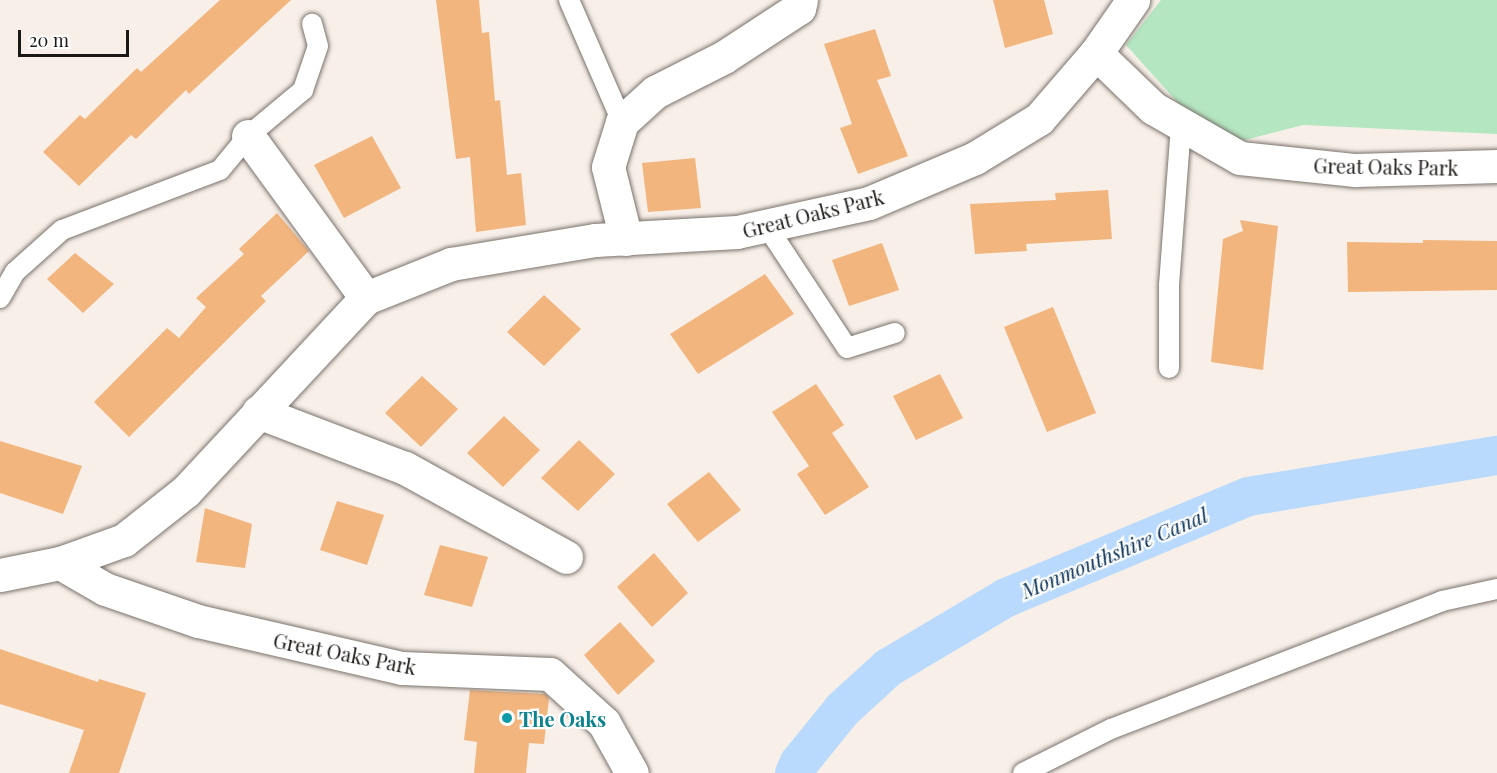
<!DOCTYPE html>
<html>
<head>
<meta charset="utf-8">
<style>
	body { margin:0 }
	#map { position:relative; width:1497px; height:773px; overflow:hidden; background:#f7efe8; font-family:"Playfair Display",serif }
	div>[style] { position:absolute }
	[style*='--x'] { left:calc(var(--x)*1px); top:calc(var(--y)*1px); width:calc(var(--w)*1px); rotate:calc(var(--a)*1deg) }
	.green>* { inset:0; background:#b4e6c1 }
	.canal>* { height:39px; margin:-19.5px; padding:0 19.5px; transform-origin:19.5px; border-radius:19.5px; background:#b9dafd }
	.building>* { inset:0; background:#f2b57e }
	.roads { filter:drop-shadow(0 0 2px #7a726c) drop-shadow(0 0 2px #7a726c) }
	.service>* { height:20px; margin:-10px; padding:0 10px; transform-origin:10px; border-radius:10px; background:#fff }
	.minor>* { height:33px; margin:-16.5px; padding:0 16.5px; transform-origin:16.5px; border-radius:16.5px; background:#fff }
	.dots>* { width:16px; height:16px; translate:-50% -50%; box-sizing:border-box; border:3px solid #fff; border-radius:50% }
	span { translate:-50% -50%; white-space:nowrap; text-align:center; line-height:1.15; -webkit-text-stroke:4.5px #fff; paint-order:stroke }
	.street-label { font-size:20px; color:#1b1815 }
	.culture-label { font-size:20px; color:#0d838f; font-weight:700 }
	.left { translate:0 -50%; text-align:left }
	.water-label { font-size:21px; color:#083155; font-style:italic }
	.scale { position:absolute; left:18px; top:30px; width:111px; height:27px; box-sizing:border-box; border:3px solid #1b1815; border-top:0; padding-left:8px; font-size:18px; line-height:21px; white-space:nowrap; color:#1b1815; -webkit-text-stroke:4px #fff; paint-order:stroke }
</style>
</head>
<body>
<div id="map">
	<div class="green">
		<div style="clip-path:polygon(1161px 0,1497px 0,1497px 134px,1303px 125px,1241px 141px,1179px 104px,1126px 45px)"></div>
	</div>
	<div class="canal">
		<div style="--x:794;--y:773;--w:12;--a:-66"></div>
		<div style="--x:799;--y:762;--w:68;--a:-50.9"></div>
		<div style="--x:842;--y:709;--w:62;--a:-42.4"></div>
		<div style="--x:888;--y:667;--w:137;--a:-30.7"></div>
		<div style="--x:1006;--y:597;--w:262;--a:-22.7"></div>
		<div style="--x:1248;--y:496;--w:252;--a:-9.4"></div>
	</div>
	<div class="building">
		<div style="clip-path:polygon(220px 0,291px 0,189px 94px,186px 90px,136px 139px,131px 135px,79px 186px,43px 152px,80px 115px,85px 119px,137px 68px,141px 72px)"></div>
		<div style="clip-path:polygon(436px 0,479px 0,482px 33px,489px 32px,495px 101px,500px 100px,507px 175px,521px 173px,526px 225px,476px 232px,470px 157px,456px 159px)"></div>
		<div style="clip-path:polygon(993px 0,1044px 0,1053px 34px,1005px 48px)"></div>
		<div style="clip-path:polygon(875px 29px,891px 76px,877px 80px,908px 156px,858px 174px,840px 128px,852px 124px,824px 44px)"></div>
		<div style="clip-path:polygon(372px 136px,401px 188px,344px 218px,314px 165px)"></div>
		<div style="clip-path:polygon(695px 158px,701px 208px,648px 212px,642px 163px)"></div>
		<div style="clip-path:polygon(1108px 190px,1112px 239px,1026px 244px,1027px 251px,975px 254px,970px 204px,1056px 200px,1055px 193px)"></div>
		<div style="clip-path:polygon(277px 213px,309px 251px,261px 296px,266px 301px,129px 437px,94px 402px,167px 328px,179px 338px,206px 307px,196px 298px,244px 254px,239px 249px)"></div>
		<div style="clip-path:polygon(1240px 220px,1278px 226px,1263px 370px,1211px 362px,1223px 239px,1243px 231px)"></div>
		<div style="clip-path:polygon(1423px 240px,1497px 241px,1497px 290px,1348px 292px,1347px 242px,1423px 243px)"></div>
		<div style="clip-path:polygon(882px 243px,899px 290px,849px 306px,832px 260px)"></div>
		<div style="clip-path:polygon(75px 253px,114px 284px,83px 313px,47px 279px)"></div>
		<div style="clip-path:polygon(765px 274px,794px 314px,698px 374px,670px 334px)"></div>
		<div style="clip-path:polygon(544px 295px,581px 329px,544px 366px,507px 332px)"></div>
		<div style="clip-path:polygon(1053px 307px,1096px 413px,1047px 432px,1004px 327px)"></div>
		<div style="clip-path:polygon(940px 374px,963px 418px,916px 440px,893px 396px)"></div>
		<div style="clip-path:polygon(422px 376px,458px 409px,421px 447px,385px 413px)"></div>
		<div style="clip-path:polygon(816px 384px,844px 425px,832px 433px,869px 487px,825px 515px,797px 474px,809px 466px,772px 412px)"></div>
		<div style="clip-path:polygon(504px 416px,540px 450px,503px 487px,467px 453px)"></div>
		<div style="clip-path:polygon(579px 440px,615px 474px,578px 511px,541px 478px)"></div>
		<div style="clip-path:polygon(0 441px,82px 466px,63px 514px,0 493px)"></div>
		<div style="clip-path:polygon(709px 472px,741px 510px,698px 542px,667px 504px)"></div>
		<div style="clip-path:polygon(337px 501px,384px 515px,367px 565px,320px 550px)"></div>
		<div style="clip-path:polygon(205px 508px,252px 524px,245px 568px,196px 562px)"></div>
		<div style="clip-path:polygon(440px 545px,488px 557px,472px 607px,424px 595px)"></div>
		<div style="clip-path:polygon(654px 553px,688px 593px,652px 627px,617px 587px)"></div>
		<div style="clip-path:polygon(620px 622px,655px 661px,618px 695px,584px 655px)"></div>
		<div style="clip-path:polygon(0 649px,98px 682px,99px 679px,146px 693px,119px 773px,69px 773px,84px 730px,0 704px)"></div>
		<div style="clip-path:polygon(470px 690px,545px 694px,549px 698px,544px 744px,529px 743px,526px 773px,474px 773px,477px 742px,464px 740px)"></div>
	</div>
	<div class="roads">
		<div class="service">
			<div style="--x:569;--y:0;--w:133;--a:66.5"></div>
			<div style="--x:766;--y:225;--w:147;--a:56.6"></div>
			<div style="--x:847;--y:348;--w:50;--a:-17.4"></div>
			<div style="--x:0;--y:298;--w:30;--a:-60"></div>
			<div style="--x:15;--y:272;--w:63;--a:-41.8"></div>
			<div style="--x:62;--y:230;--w:169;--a:-20.8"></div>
			<div style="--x:220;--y:170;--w:44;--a:-50.5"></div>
			<div style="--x:248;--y:136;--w:72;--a:-39.9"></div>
			<div style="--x:303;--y:90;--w:46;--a:-71.2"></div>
			<div style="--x:318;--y:46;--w:23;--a:-105"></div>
			<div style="--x:1169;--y:368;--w:83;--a:-90"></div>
			<div style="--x:1169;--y:285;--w:161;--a:-85.7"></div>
			<div style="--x:1023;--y:773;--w:98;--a:-26.6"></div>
			<div style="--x:1111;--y:729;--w:355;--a:-21.1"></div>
			<div style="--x:1442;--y:601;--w:56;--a:-12.3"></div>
		</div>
		<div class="minor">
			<div style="--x:1096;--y:53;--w:79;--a:44"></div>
			<div style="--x:1153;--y:108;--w:100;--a:29.9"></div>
			<div style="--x:1240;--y:158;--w:116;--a:6"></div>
			<div style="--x:1355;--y:170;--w:142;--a:-1.6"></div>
			<div style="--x:248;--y:136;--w:200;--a:53.9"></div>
			<div style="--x:626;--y:239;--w:74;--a:-104"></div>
			<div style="--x:608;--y:167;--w:47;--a:-72.7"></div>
			<div style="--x:622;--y:122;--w:45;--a:-42.3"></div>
			<div style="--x:655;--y:92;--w:77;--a:-26.9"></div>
			<div style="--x:724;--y:57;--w:90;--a:-33.2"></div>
			<div style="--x:799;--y:8;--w:8;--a:-76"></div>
			<div style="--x:258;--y:412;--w:157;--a:20.9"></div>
			<div style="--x:405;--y:468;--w:184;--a:28.9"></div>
			<div style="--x:60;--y:563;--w:52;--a:30"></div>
			<div style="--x:105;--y:589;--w:98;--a:19"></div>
			<div style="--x:198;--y:621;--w:209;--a:13"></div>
			<div style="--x:402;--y:668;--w:148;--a:2.3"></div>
			<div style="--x:550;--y:674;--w:73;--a:42.2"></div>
			<div style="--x:604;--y:723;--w:57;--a:60.8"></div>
			<div style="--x:0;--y:575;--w:61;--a:-11.3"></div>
			<div style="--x:60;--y:563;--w:68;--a:-19.8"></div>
			<div style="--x:124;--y:540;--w:79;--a:-38.3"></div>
			<div style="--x:186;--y:491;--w:264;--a:-47"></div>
			<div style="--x:366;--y:298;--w:92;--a:-21.8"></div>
			<div style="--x:451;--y:264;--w:146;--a:-9.5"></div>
			<div style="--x:595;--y:240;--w:142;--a:-3.2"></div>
			<div style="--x:737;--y:232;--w:135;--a:-12.4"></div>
			<div style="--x:869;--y:203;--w:115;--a:-23"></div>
			<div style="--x:975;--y:158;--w:75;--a:-31.4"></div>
			<div style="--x:1039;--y:119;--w:87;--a:-49.2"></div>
			<div style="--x:1096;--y:53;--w:65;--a:-55.1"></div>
		</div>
	</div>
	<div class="dots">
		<div style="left:507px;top:718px;background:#0f9aa8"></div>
	</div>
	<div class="street-label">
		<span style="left:1386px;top:166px;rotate:1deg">Great Oaks Park</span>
		<span style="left:813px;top:213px;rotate:-14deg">Great Oaks Park</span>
		<span style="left:345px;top:653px;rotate:11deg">Great Oaks Park</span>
	</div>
	<div class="culture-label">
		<span class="left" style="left:519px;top:718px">The Oaks</span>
	</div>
	<div class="water-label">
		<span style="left:1114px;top:552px;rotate:-23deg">Monmouthshire Canal</span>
	</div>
	<div class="scale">20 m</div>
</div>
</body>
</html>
